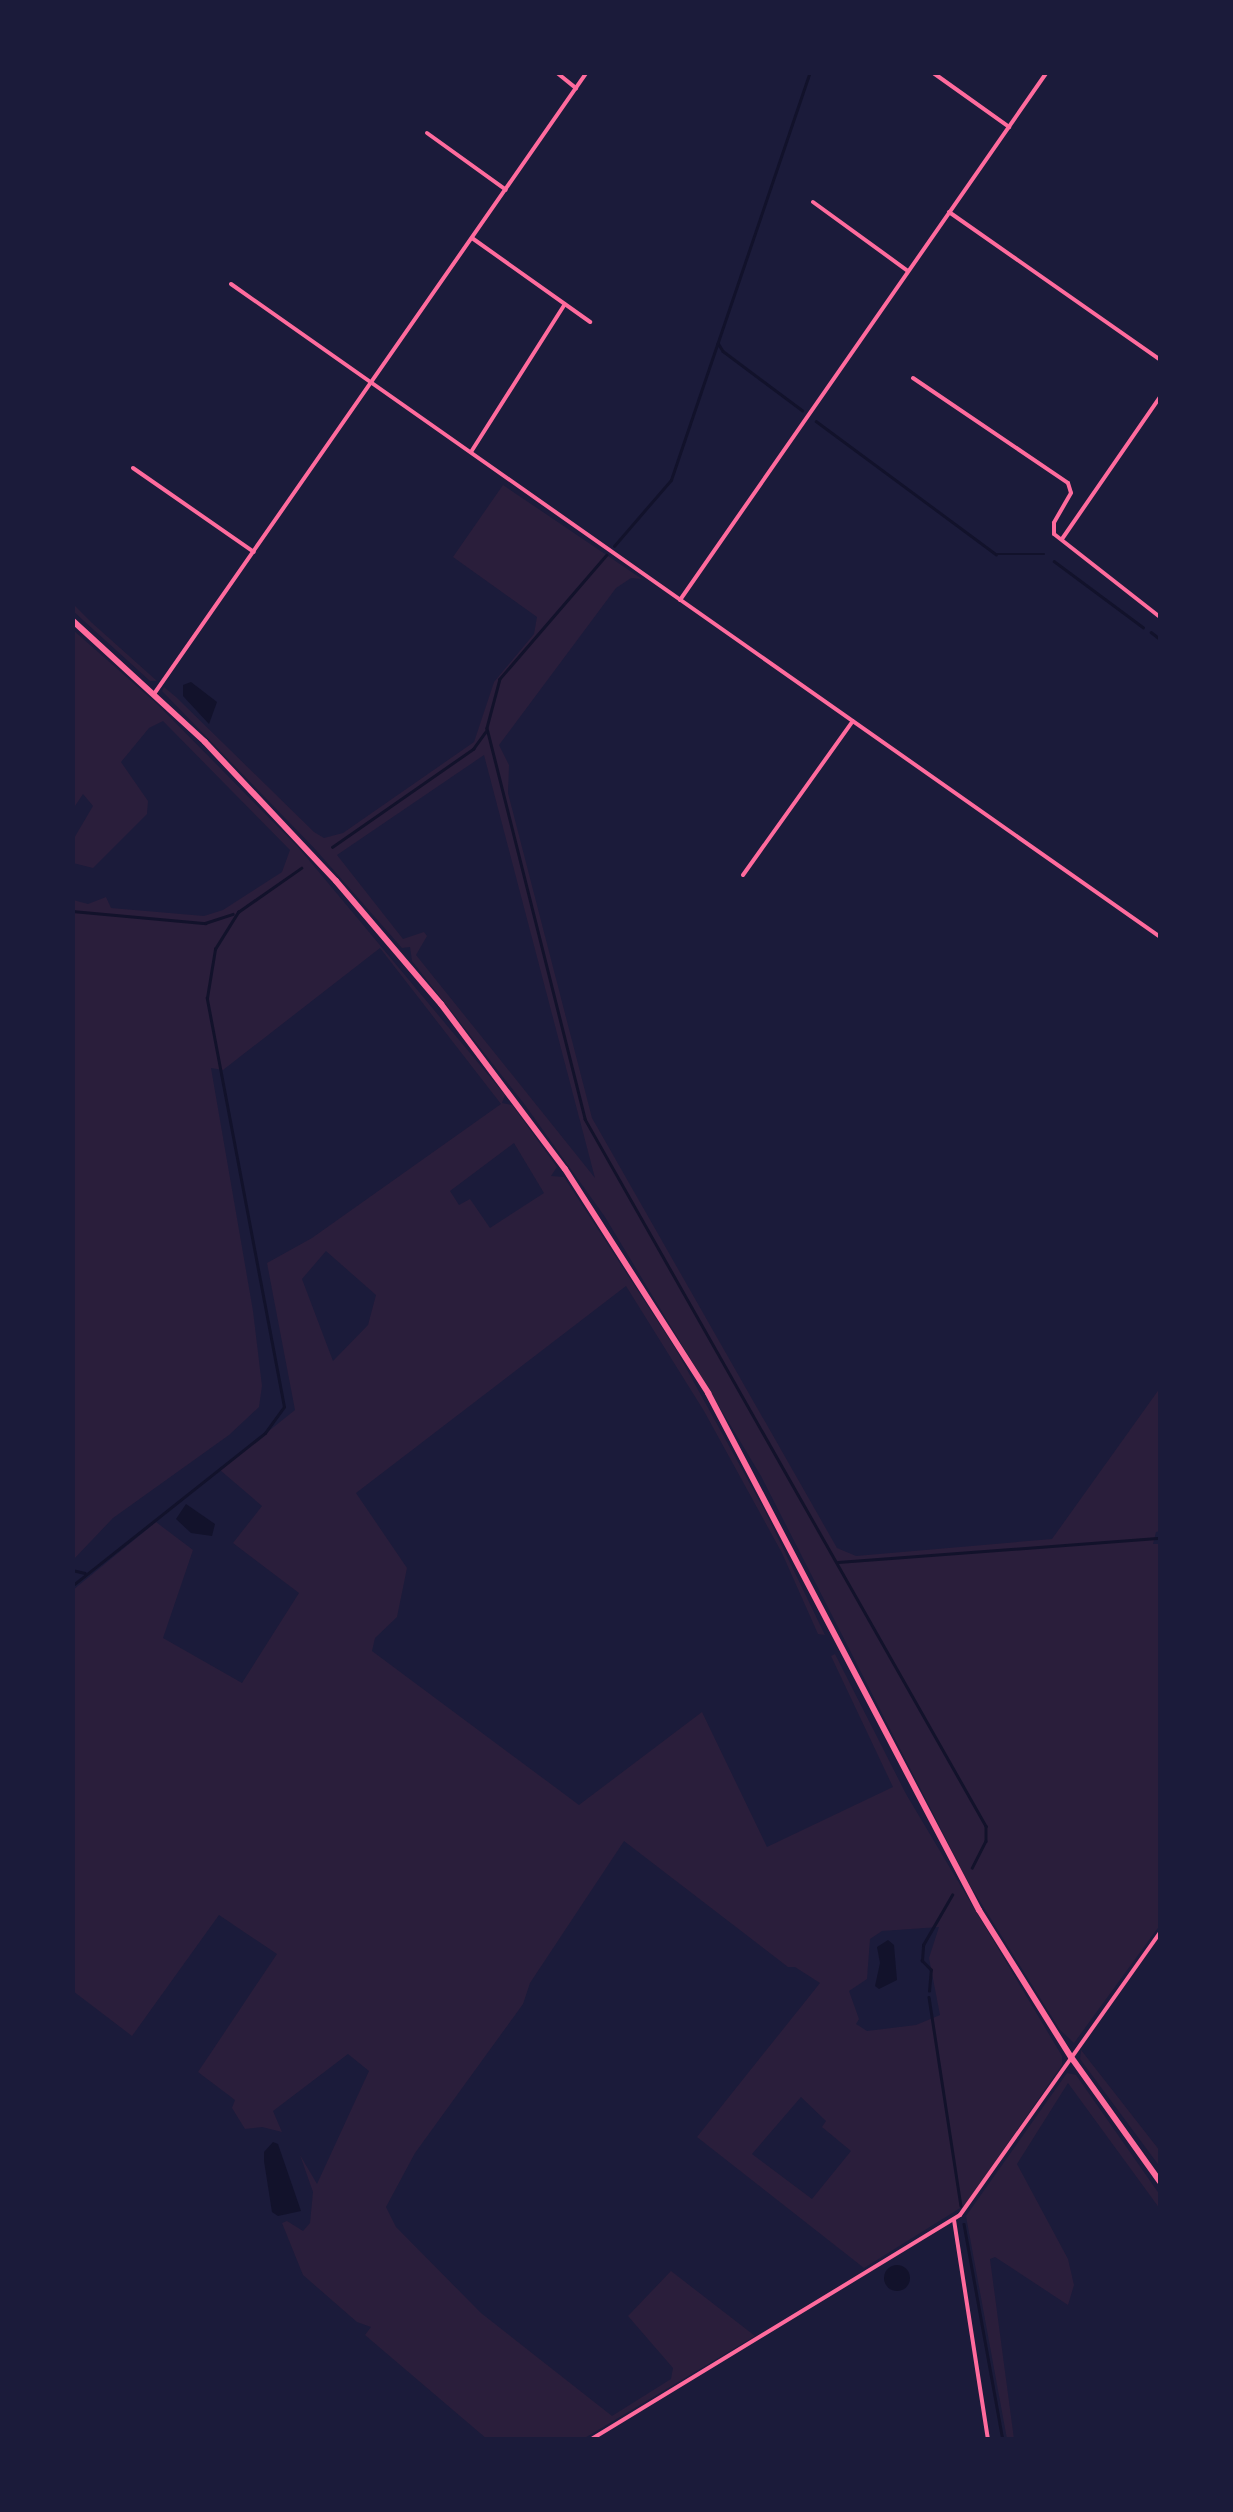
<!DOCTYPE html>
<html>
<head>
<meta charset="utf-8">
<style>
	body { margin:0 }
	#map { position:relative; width:1233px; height:2512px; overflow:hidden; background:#1b1b3a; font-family:"Asap Condensed",sans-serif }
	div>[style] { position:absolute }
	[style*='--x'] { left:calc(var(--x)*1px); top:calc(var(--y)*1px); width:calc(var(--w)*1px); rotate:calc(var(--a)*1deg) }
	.green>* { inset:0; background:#2a1e3b }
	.water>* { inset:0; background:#12122b }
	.round { border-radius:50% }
	.stream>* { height:2.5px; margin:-1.25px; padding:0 1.25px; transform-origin:1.25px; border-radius:1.25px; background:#12122b }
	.minor>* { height:4px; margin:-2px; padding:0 2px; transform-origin:2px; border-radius:2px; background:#ff6b9d }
	.trunk>* { height:6px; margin:-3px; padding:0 3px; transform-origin:3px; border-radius:3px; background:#ff6b9d }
	span { translate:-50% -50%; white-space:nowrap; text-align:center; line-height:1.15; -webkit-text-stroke:10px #1b1b3a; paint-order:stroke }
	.frame { position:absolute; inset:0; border:75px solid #1b1b3a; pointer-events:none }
</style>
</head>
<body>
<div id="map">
	<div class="green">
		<div style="clip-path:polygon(evenodd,503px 485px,642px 579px,631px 578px,616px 588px,499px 745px,509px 765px,508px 793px,592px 1118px,837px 1548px,856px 1556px,1052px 1539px,1160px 1388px,1160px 1531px,1156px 1532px,1153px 1544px,1160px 1544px,1160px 1925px,1074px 2043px,1060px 2030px,968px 1882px,761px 1476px,605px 1217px,525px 1105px,412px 961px,410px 947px,402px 948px,315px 849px,162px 691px,164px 687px,176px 697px,314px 832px,324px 838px,343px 833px,474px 742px,494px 682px,534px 634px,537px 617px,453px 557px,503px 485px,484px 755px,595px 1178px,416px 955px,427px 936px,424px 932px,403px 939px,337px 855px,484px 755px)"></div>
		<div style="clip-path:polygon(73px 604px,91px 622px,157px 681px,150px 681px,73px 611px)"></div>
		<div style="clip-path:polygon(evenodd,73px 630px,156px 703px,298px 847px,505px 1095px,502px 1103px,512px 1105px,557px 1167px,551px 1176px,564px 1177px,675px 1348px,765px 1511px,825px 1635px,818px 1634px,782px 1553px,704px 1411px,626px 1286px,356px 1493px,407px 1568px,397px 1617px,375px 1638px,372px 1651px,579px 1805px,702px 1712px,767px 1847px,893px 1787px,831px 1656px,835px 1654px,906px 1794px,1062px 2056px,1062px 2065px,965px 2205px,864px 2268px,697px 2137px,820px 1983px,795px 1967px,788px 1967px,624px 1841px,530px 1983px,523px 2004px,415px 2153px,386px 2207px,396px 2227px,481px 2313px,612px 2416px,671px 2379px,673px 2368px,628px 2316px,671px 2271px,755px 2336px,583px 2439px,487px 2439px,365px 2335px,371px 2327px,357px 2322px,303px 2275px,282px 2223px,287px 2221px,303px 2231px,310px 2223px,313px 2192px,300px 2155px,317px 2184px,369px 2071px,348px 2054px,273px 2111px,282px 2132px,262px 2127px,245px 2129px,232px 2108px,235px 2100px,198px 2072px,277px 1954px,219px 1915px,132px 2036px,73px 1991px,73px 1590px,156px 1522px,193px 1550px,163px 1638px,242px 1683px,299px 1593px,233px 1543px,262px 1506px,220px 1470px,295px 1410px,267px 1263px,312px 1238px,501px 1104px,380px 948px,223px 1070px,211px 1068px,253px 1311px,262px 1386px,259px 1407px,229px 1435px,113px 1518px,73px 1560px,73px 900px,88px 904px,106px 897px,111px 908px,204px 916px,223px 910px,282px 872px,290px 850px,163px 721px,149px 728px,121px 762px,148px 801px,147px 814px,93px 868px,73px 863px,73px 840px,93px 806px,83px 794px,73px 809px,73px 630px,514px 1143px,544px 1193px,490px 1228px,470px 1199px,459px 1205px,450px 1191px,514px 1143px,73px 630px,326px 1251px,376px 1295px,368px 1325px,333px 1361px,302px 1279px,326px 1251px,73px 630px,939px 1927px,929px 1958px,940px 2015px,916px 2025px,867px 2031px,856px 2024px,859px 2019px,849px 1991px,867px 1979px,870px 1939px,882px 1931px,939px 1927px,73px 630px,801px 2097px,826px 2121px,822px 2127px,851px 2151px,812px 2199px,752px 2154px,801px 2097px)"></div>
		<div style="clip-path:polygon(1081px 2050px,1160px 2151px,1160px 2167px,1080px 2059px)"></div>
		<div style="clip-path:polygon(1067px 2073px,1076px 2075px,1160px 2195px,1160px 2209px,1068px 2083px,1017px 2164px,1068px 2259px,1074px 2285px,1068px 2305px,995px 2257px,990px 2259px,1014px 2439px,1007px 2439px,966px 2216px)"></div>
	</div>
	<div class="water">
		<div style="clip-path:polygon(191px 682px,217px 702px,209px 724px,183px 696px,183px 685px)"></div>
		<div style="clip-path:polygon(186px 1504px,215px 1524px,212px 1536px,191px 1533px,176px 1519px)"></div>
		<div style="clip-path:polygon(888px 1940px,894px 1945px,897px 1980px,879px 1989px,875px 1986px,880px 1963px,877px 1947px)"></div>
		<div style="clip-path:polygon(273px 2142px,278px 2144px,301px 2211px,278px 2216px,272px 2212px,264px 2161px,264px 2152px)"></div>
		<div class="round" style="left:884px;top:2265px;width:26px;height:26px"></div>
	</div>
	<div class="stream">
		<div style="--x:718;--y:343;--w:9;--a:58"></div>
		<div style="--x:723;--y:351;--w:99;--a:36.8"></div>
		<div style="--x:816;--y:421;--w:224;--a:36.5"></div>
		<div style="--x:996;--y:554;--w:48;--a:0"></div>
		<div style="--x:614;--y:546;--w:87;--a:-49.2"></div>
		<div style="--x:671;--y:480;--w:431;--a:-71.2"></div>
		<div style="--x:607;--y:555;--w:164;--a:130.8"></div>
		<div style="--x:500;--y:679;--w:51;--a:104.9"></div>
		<div style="--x:487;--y:728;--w:403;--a:75.9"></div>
		<div style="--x:585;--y:1119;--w:813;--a:60.44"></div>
		<div style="--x:986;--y:1826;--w:15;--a:90"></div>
		<div style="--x:986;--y:1841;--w:30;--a:117"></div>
		<div style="--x:1054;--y:561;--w:111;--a:36.6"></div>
		<div style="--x:1151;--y:632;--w:11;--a:38"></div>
		<div style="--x:332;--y:847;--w:172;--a:-34.8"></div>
		<div style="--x:473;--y:749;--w:22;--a:-54"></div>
		<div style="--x:72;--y:911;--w:134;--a:5.2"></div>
		<div style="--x:205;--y:923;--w:29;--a:-18"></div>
		<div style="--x:838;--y:1562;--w:323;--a:-4.3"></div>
		<div style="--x:72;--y:1570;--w:13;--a:13"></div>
		<div style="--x:72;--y:1586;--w:246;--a:-38.4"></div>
		<div style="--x:265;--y:1433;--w:32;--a:-54"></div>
		<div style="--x:284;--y:1407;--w:416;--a:-100.7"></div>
		<div style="--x:207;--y:998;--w:50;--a:-80.7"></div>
		<div style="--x:215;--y:949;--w:44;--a:-58.1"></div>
		<div style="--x:238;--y:912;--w:77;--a:-34.9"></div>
		<div style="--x:929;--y:1991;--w:21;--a:-85"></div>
		<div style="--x:931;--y:1970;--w:13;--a:-135"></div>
		<div style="--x:922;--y:1961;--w:16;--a:-86"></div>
		<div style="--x:923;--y:1945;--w:58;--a:-59.9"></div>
		<div style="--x:929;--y:1997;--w:211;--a:81.3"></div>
		<div style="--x:964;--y:2224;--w:219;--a:79.8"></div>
	</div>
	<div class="minor">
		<div style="--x:556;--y:72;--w:26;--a:39"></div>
		<div style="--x:932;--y:72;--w:95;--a:35.5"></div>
		<div style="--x:427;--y:133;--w:97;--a:35.8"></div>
		<div style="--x:813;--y:202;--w:117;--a:36"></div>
		<div style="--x:949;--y:212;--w:258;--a:35"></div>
		<div style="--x:472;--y:238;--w:145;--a:35.4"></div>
		<div style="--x:231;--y:284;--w:1136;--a:35.1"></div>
		<div style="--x:913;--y:378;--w:187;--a:34.1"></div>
		<div style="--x:1068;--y:483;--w:10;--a:73"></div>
		<div style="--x:1071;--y:493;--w:34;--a:120"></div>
		<div style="--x:1054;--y:523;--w:11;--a:90"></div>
		<div style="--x:1054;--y:534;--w:135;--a:38.1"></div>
		<div style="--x:471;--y:452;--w:175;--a:-57.6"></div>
		<div style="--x:133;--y:468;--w:147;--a:34.8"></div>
		<div style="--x:1062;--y:539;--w:173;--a:-55.4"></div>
		<div style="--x:680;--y:600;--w:643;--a:-55.2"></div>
		<div style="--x:154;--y:694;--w:758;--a:-55.16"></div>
		<div style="--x:743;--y:875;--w:189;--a:-54.5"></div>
		<div style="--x:954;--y:2220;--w:223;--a:81.2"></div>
		<div style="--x:590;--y:2440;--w:433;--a:-31.3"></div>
		<div style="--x:960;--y:2215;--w:346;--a:-54.7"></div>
	</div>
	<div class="trunk">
		<div style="--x:72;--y:620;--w:180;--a:42.5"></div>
		<div style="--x:205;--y:742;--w:191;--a:46.7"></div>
		<div style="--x:336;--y:881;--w:162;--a:49.5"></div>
		<div style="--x:441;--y:1004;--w:206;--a:53.1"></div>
		<div style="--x:565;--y:1169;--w:266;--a:57.4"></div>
		<div style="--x:708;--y:1393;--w:584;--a:62.34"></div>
		<div style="--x:979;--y:1910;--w:173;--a:58"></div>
		<div style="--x:1071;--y:2057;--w:153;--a:54.5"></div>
	</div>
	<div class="frame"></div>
</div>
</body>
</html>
